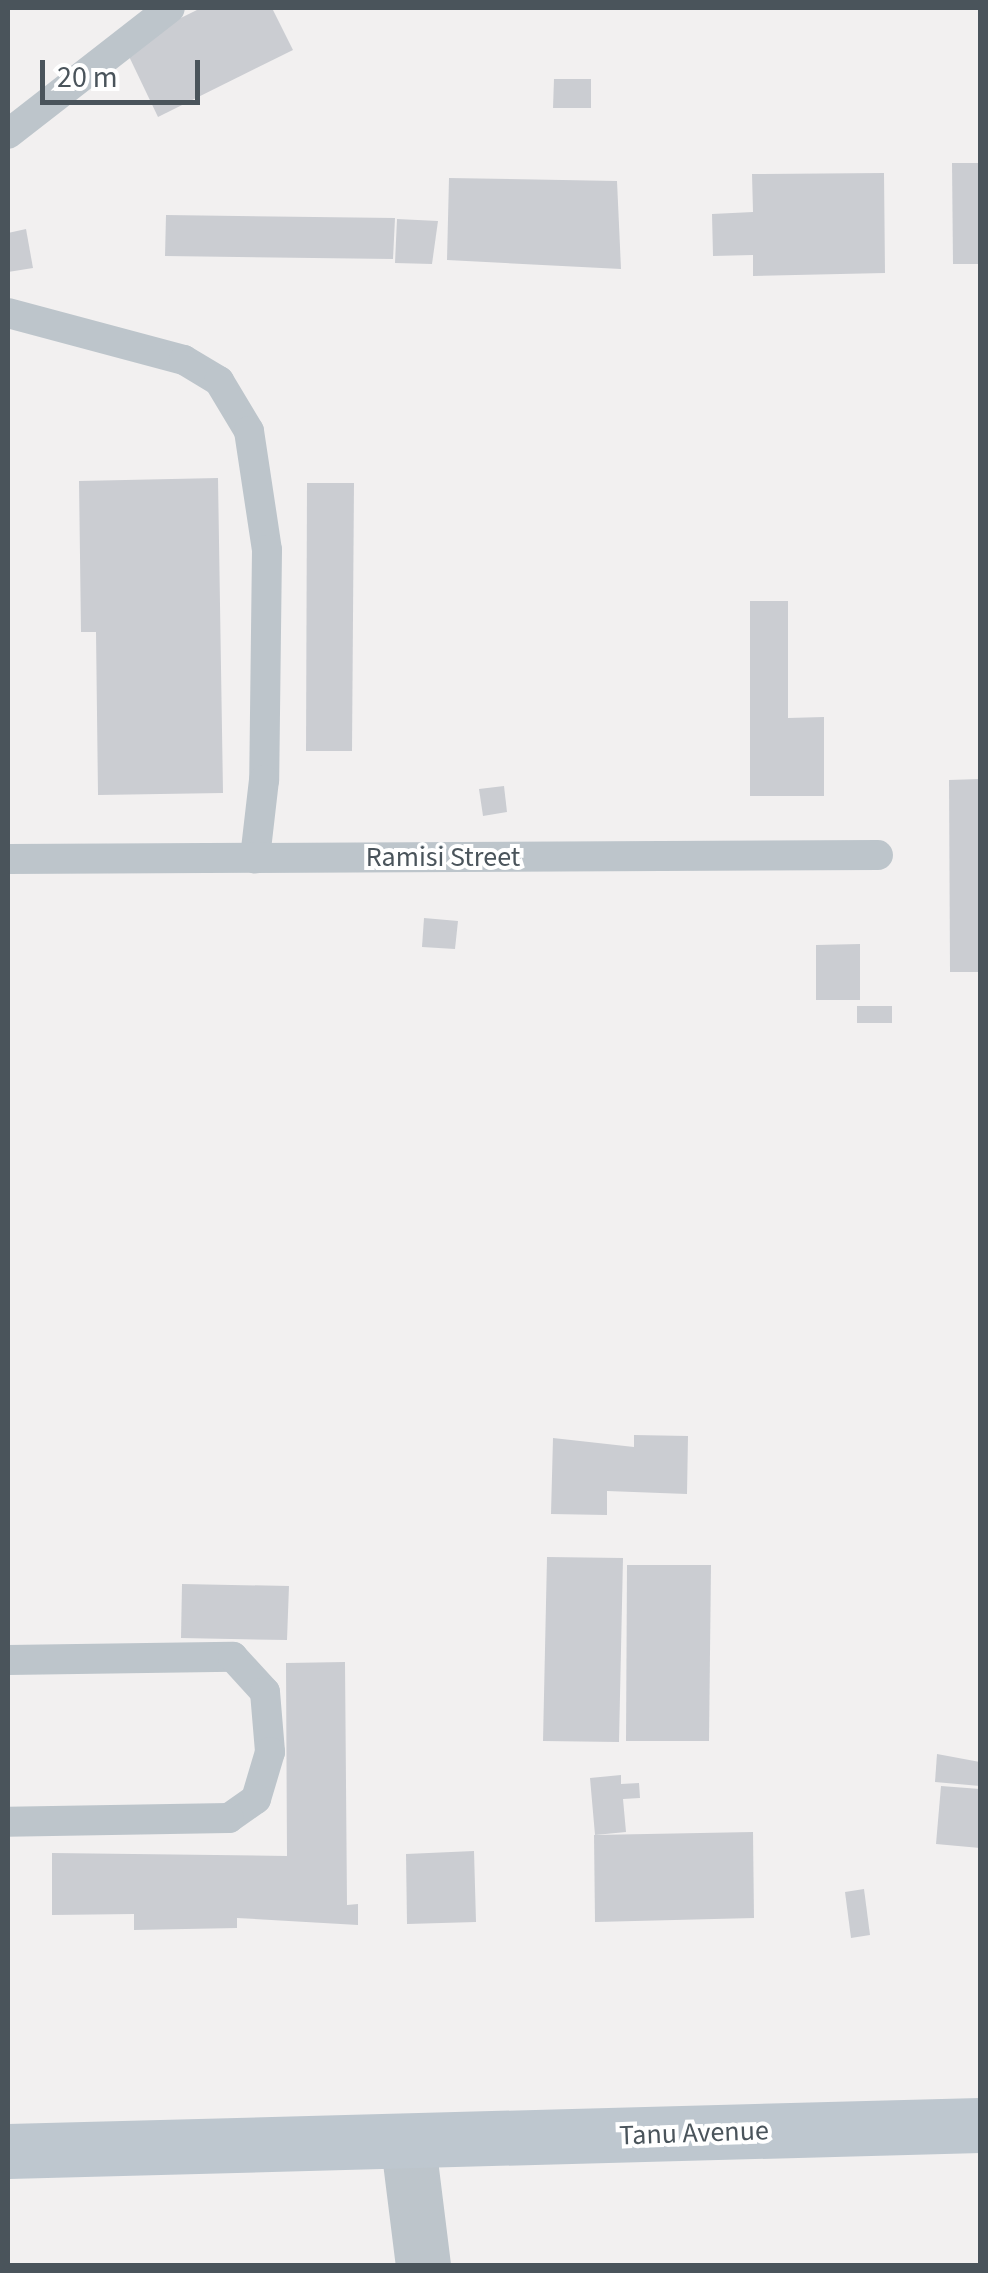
<!DOCTYPE html>
<html>
<head>
<meta charset="utf-8">
<style>
	body { margin:0 }
	#map { position:relative; width:988px; height:2273px; overflow:hidden; background:#f2f0f0; font-family:"Source Sans 3",sans-serif }
	div>[style] { position:absolute }
	[style*='--x'] { left:calc(var(--x)*1px); top:calc(var(--y)*1px); width:calc(var(--w)*1px); rotate:calc(var(--a)*1deg) }
	.building>* { inset:0; background:#cbcdd2 }
	.lane>* { height:30px; margin:-15px; padding:0 15px; transform-origin:15px; border-radius:15px; background:#bdc5cb }
	.street>* { height:55px; margin:-27.5px; padding:0 27.5px; transform-origin:27.5px; border-radius:27.5px; background:#bdc5cb }
	.secondary>* { height:55px; margin:-27.5px; padding:0 27.5px; transform-origin:27.5px; border-radius:27.5px; background:#bec7cf }
	span { translate:-50% -50%; white-space:nowrap; text-align:center; line-height:1.15; -webkit-text-stroke:8px #fff; paint-order:stroke }
	.street-label { font-size:28px; color:#4a545b }
	.frame { position:absolute; inset:0; border:10px solid #4a545b; pointer-events:none }
	.scale { position:absolute; left:40px; top:60px; width:160px; height:45px; box-sizing:border-box; border:5px solid #4a545b; border-top:0; padding-left:12px; font-size:30px; line-height:35px; white-space:nowrap; color:#4a545b; -webkit-text-stroke:8px #fff; paint-order:stroke }
</style>
</head>
<body>
<div id="map">
	<div class="building">
		<div style="clip-path:polygon(201px 8px,272px 8px,293px 50px,158px 117px,124px 46px)"></div>
		<div style="clip-path:polygon(554px 79px,591px 79px,591px 108px,553px 108px)"></div>
		<div style="clip-path:polygon(952px 163px,980px 163px,980px 264px,953px 264px)"></div>
		<div style="clip-path:polygon(884px 173px,885px 273px,753px 276px,753px 255px,713px 256px,712px 214px,753px 212px,752px 174px)"></div>
		<div style="clip-path:polygon(449px 178px,617px 181px,621px 269px,447px 260px)"></div>
		<div style="clip-path:polygon(166px 215px,395px 218px,393px 259px,165px 256px)"></div>
		<div style="clip-path:polygon(397px 219px,438px 221px,432px 264px,395px 263px)"></div>
		<div style="clip-path:polygon(26px 229px,33px 268px,8px 272px,8px 233px)"></div>
		<div style="clip-path:polygon(218px 478px,223px 793px,98px 795px,96px 632px,81px 632px,79px 481px)"></div>
		<div style="clip-path:polygon(307px 483px,354px 483px,352px 751px,306px 751px)"></div>
		<div style="clip-path:polygon(750px 601px,788px 601px,788px 718px,824px 717px,824px 796px,750px 796px)"></div>
		<div style="clip-path:polygon(980px 779px,980px 972px,950px 972px,949px 780px)"></div>
		<div style="clip-path:polygon(504px 786px,507px 812px,483px 816px,479px 789px)"></div>
		<div style="clip-path:polygon(424px 918px,458px 921px,455px 949px,422px 947px)"></div>
		<div style="clip-path:polygon(860px 944px,860px 1000px,816px 1000px,816px 945px)"></div>
		<div style="clip-path:polygon(857px 1006px,892px 1006px,892px 1023px,857px 1023px)"></div>
		<div style="clip-path:polygon(634px 1435px,688px 1436px,687px 1494px,607px 1491px,607px 1515px,551px 1514px,553px 1438px,634px 1447px)"></div>
		<div style="clip-path:polygon(547px 1557px,623px 1558px,619px 1742px,543px 1741px)"></div>
		<div style="clip-path:polygon(627px 1565px,711px 1565px,709px 1741px,626px 1741px)"></div>
		<div style="clip-path:polygon(182px 1584px,289px 1586px,287px 1640px,181px 1638px)"></div>
		<div style="clip-path:polygon(345px 1662px,347px 1905px,358px 1904px,358px 1925px,237px 1918px,237px 1928px,134px 1930px,134px 1914px,52px 1915px,52px 1853px,287px 1856px,286px 1663px)"></div>
		<div style="clip-path:polygon(937px 1754px,980px 1762px,980px 1786px,935px 1782px)"></div>
		<div style="clip-path:polygon(621px 1775px,621px 1784px,639px 1783px,640px 1798px,623px 1799px,626px 1832px,595px 1835px,590px 1778px)"></div>
		<div style="clip-path:polygon(941px 1786px,980px 1789px,980px 1848px,936px 1844px)"></div>
		<div style="clip-path:polygon(753px 1832px,754px 1918px,595px 1922px,594px 1835px)"></div>
		<div style="clip-path:polygon(474px 1851px,476px 1922px,407px 1924px,406px 1854px)"></div>
		<div style="clip-path:polygon(864px 1889px,870px 1935px,851px 1938px,845px 1892px)"></div>
	</div>
	<div class="lane">
		<div style="--x:8;--y:134;--w:205;--a:-37.9"></div>
		<div style="--x:8;--y:313;--w:182;--a:15"></div>
		<div style="--x:184;--y:360;--w:41;--a:31"></div>
		<div style="--x:219;--y:381;--w:58;--a:59"></div>
		<div style="--x:249;--y:431;--w:120;--a:81.4"></div>
		<div style="--x:267;--y:550;--w:230;--a:90.7"></div>
		<div style="--x:264;--y:780;--w:79;--a:96.6"></div>
		<div style="--x:8;--y:859;--w:870;--a:-0.26"></div>
		<div style="--x:8;--y:1660;--w:225;--a:-0.8"></div>
		<div style="--x:233;--y:1657;--w:47;--a:47.6"></div>
		<div style="--x:265;--y:1692;--w:60;--a:85.2"></div>
		<div style="--x:270;--y:1752;--w:49;--a:106.6"></div>
		<div style="--x:256;--y:1799;--w:33;--a:145"></div>
		<div style="--x:229;--y:1818;--w:221;--a:179"></div>
	</div>
	<div class="street">
		<div style="--x:408;--y:2145;--w:122;--a:82.9"></div>
	</div>
	<div class="secondary">
		<div style="--x:8;--y:2151;--w:972;--a:-1.53"></div>
	</div>
	<div class="street-label">
		<span style="left:443px;top:857px">Ramisi Street</span>
		<span style="left:694px;top:2133px;rotate:-2deg">Tanu Avenue</span>
	</div>
	<div class="frame"></div>
	<div class="scale">20 m</div>
</div>
</body>
</html>
